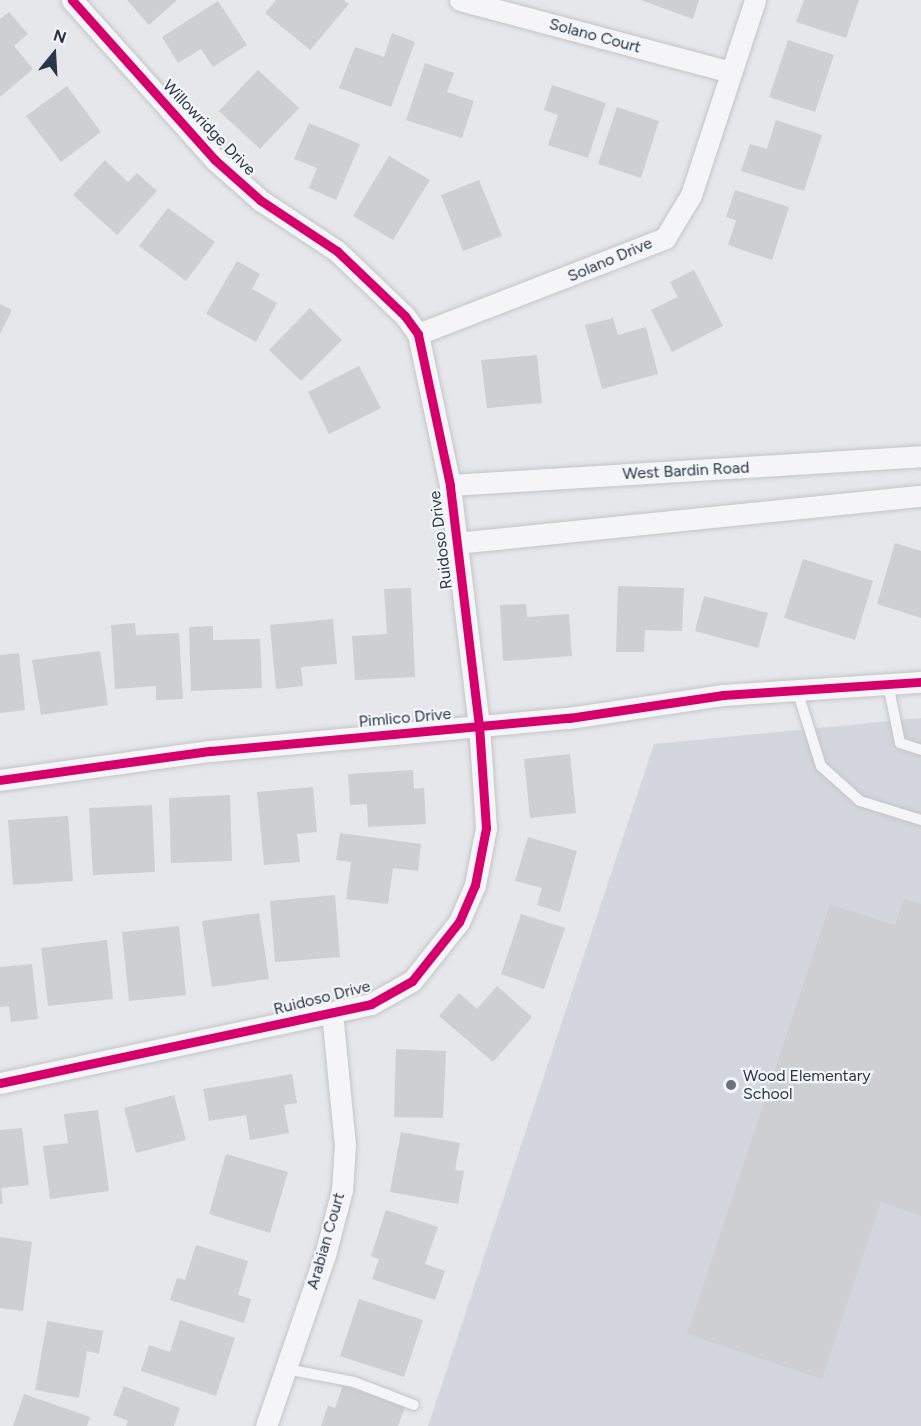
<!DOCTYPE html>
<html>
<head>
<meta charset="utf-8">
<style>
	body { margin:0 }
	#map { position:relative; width:921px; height:1426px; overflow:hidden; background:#e5e7ea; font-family:Figtree,sans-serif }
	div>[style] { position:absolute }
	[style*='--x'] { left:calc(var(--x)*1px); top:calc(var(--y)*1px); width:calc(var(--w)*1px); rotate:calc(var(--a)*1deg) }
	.built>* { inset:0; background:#d3d7dd }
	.building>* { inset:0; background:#cdcfd3 }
	.roads { filter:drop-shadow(0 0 2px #c3c5c8) drop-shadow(0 0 2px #c3c5c8) }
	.service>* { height:10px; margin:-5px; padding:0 5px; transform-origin:5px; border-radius:5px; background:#f5f5f7 }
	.minor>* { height:21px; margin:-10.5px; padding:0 10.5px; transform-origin:10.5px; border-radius:10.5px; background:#f5f5f7 }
	.cycleway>* { height:9px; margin:-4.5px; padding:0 4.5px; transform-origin:4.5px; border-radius:4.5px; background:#d6006c }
	.dots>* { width:16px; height:16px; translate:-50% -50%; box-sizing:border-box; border:3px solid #f3f6f9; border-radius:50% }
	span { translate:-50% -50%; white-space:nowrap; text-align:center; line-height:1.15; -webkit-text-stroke:4.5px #f3f6f9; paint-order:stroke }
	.street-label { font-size:16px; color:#2a3545 }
	.poi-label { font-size:16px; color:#2a3545 }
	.left { translate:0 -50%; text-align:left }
	.north { position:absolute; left:24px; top:24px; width:60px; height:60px; -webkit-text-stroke:4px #f3f6f9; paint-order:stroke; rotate:18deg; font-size:16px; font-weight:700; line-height:24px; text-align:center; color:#2a3545 }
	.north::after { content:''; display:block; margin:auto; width:21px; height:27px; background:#2a3545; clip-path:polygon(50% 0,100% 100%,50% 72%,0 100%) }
</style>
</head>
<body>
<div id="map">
	<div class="built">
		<div style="clip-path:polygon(921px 718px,921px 1426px,428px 1426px,654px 744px)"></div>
	</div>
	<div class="building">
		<div style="clip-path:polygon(127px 0,177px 0,149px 25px)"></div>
		<div style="clip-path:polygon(276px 0,344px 0,349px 4px,310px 50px,265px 13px)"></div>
		<div style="clip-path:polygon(641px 0,699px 0,693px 19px)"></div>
		<div style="clip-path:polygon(804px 0,859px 0,846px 38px,796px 22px)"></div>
		<div style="clip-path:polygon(218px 1px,247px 45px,213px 67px,201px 49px,178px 63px,162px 37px)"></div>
		<div style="clip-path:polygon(9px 12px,28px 34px,14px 46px,33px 69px,0 97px,0 19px)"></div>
		<div style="clip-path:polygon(392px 33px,415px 42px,391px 107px,339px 88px,355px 47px,384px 57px)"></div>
		<div style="clip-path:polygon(788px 40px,834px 55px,815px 112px,769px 97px)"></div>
		<div style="clip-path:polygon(425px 63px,454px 73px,447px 92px,474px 101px,462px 138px,406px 120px)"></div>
		<div style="clip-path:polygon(258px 70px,299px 108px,260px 149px,219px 111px)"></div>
		<div style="clip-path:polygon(552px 85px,606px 103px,588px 158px,548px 145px,558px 115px,544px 110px)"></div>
		<div style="clip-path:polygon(67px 86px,101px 132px,61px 162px,26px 116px)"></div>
		<div style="clip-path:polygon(617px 107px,659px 121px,641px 178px,598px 164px)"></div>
		<div style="clip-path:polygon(776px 120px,822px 135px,804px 191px,741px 171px,750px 144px,767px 149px)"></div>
		<div style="clip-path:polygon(309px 123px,360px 144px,336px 200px,309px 188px,317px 168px,294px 159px)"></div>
		<div style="clip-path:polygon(389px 156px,430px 180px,393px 240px,353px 216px)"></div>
		<div style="clip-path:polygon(105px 160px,128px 182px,137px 173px,157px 191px,117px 235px,73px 195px)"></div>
		<div style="clip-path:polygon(479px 180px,502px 236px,463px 251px,441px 195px)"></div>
		<div style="clip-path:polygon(735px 190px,789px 207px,772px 260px,728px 245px,736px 220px,726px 217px)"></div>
		<div style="clip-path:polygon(168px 208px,215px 242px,186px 281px,139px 246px)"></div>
		<div style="clip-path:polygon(237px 261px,260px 274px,252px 289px,277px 303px,256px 342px,206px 314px)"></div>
		<div style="clip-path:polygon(694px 270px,723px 326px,672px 352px,651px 310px,678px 297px,670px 282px)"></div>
		<div style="clip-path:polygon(0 304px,12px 310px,0 334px)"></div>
		<div style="clip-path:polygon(310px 308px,342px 340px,301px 381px,269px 350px)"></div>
		<div style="clip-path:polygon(613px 318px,618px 335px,646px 327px,658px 374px,602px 389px,585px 325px)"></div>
		<div style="clip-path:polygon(537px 355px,542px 403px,487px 408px,481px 360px)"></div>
		<div style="clip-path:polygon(359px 366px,381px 408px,329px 434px,308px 392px)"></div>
		<div style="clip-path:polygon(895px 543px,921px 551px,921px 618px,877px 604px)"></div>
		<div style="clip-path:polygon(803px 559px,873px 581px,855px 640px,784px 618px)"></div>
		<div style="clip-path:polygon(618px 586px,684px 588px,682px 631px,645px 630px,644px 652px,616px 652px)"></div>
		<div style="clip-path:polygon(411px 588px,415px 677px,355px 680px,352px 636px,387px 634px,384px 589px)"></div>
		<div style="clip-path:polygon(704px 596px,768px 613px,758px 648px,695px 631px)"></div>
		<div style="clip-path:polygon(526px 604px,527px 617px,569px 614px,572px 656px,503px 661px,500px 605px)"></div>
		<div style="clip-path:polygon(333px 619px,337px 664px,301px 667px,303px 686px,276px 689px,270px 625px)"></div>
		<div style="clip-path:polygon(135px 623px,136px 635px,179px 633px,183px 699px,156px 700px,156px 686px,115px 689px,111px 625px)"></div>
		<div style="clip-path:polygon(213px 626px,213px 640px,260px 639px,262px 688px,191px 691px,189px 627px)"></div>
		<div style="clip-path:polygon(100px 651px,108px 705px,41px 715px,32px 660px)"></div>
		<div style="clip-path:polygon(19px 653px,25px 710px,0 713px,0 655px)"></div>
		<div style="clip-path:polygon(570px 754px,576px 813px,530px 818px,524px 759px)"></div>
		<div style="clip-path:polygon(413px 770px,414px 789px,424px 788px,426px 824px,368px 827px,367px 804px,350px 805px,348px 774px)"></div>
		<div style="clip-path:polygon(313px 787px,317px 832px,297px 834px,300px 862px,264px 865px,257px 792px)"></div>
		<div style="clip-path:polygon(230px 795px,232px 861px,171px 863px,169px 798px)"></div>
		<div style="clip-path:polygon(152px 805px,155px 872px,93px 875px,89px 808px)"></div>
		<div style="clip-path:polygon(68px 816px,73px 881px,13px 885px,8px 820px)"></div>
		<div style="clip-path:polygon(340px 833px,421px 844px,418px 871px,393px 868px,388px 904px,346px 899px,351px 862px,336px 860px)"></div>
		<div style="clip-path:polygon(528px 837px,577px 851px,560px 912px,537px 905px,542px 888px,515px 881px)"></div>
		<div style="clip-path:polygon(335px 895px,340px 957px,275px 962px,270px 901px)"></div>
		<div style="clip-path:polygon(904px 899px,921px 904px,921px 1216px,881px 1202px,822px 1379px,687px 1334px,830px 904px,895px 925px)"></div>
		<div style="clip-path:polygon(259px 913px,269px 979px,212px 987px,202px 921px)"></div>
		<div style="clip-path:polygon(521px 914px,565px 928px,544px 989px,501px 974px)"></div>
		<div style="clip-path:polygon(179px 926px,186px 995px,129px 1001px,122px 932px)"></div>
		<div style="clip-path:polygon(107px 940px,113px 999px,48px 1006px,41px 948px)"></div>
		<div style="clip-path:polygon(32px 964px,38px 1019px,11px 1022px,9px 1006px,0 1007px,0 967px)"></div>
		<div style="clip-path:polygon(497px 986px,532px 1017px,493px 1062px,439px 1016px,459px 993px,477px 1009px)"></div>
		<div style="clip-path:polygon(396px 1049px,446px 1051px,443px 1118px,394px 1117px)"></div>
		<div style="clip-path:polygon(292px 1074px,297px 1103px,284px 1105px,289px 1133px,250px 1140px,246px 1115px,209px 1121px,203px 1089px)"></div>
		<div style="clip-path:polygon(174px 1095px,186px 1140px,136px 1153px,124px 1108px)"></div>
		<div style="clip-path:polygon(98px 1110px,109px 1191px,50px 1199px,43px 1146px,68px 1143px,64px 1114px)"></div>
		<div style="clip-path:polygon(22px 1128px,29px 1185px,1px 1188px,3px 1204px,0 1204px,0 1130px)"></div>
		<div style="clip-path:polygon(401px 1132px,460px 1143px,455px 1170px,464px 1171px,458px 1204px,390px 1192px)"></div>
		<div style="clip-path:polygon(226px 1154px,288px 1172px,270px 1233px,209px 1214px)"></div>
		<div style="clip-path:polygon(386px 1210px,438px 1227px,425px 1264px,445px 1271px,435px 1300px,372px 1279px,379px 1259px,371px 1256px)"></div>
		<div style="clip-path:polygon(0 1237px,32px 1242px,23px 1311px,0 1308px)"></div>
		<div style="clip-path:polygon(196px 1245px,248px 1261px,238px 1295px,251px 1299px,244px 1323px,170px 1300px,177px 1278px,185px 1280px)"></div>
		<div style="clip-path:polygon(359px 1299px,423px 1320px,404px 1377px,340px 1356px)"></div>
		<div style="clip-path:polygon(180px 1320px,235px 1338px,216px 1396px,141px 1371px,149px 1345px,170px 1352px)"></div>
		<div style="clip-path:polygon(47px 1321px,103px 1331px,99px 1354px,87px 1351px,79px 1398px,35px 1390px)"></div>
		<div style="clip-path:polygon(343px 1385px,405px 1407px,398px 1426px,321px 1426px,328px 1405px,335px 1408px)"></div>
		<div style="clip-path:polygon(124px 1386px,180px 1408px,174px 1426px,126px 1426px,128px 1421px,113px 1415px)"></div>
		<div style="clip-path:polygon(24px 1394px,90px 1417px,87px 1426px,13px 1426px)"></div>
	</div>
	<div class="roads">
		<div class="service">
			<div style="--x:888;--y:684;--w:60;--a:78.5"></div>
			<div style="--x:900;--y:743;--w:22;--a:18"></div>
			<div style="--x:797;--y:690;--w:80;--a:72.5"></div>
			<div style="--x:821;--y:766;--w:52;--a:41.9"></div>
			<div style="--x:860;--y:801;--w:64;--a:17.3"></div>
			<div style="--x:286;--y:1369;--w:69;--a:10.8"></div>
			<div style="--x:354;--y:1382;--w:64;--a:21"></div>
		</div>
		<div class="minor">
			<div style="--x:460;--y:0;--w:279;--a:14.9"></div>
			<div style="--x:418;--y:334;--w:265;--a:-21.2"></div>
			<div style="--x:665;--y:238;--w:50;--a:-58.8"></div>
			<div style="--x:691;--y:195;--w:205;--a:-71.8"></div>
			<div style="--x:450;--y:485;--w:472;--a:-3.5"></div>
			<div style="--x:456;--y:543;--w:467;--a:-5.8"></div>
			<div style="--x:0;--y:780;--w:212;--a:-7.9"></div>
			<div style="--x:210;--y:751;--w:361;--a:-5.3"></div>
			<div style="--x:569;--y:718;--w:156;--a:-8.5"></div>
			<div style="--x:723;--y:695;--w:198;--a:-3.8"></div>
			<div style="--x:0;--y:1083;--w:379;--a:-12"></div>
			<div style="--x:371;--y:1004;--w:47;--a:-29.3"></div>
			<div style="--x:412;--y:981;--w:75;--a:-51.5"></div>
			<div style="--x:459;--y:922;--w:40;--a:-66.6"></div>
			<div style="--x:475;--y:885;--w:58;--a:-79.1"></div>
			<div style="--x:486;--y:828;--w:102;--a:-93.9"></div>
			<div style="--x:479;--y:726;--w:243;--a:-96.9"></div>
			<div style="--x:450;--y:485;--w:154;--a:-102"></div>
			<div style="--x:418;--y:334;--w:22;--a:-126"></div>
			<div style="--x:405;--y:316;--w:94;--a:-136.3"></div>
			<div style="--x:337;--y:251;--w:92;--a:-146.5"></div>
			<div style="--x:260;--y:200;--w:60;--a:-138.4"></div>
			<div style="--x:215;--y:160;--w:215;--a:-131.8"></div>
			<div style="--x:266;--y:1426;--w:181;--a:-71"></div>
			<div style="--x:325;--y:1255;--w:67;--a:-75.3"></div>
			<div style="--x:342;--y:1190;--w:45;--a:-86.2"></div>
			<div style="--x:345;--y:1145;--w:133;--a:-95.6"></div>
		</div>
	</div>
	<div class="cycleway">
		<div style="--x:0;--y:780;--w:212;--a:-7.9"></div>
		<div style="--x:210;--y:751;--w:361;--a:-5.3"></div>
		<div style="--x:569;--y:718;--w:156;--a:-8.5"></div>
		<div style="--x:723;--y:695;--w:198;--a:-3.8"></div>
		<div style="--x:0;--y:1083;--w:379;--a:-12"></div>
		<div style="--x:371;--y:1004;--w:47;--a:-29.3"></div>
		<div style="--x:412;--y:981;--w:75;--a:-51.5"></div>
		<div style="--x:459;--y:922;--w:40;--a:-66.6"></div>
		<div style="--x:475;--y:885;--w:58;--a:-79.1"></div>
		<div style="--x:486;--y:828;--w:102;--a:-93.9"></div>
		<div style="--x:479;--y:726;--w:243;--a:-96.9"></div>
		<div style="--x:450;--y:485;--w:154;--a:-102"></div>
		<div style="--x:418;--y:334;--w:22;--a:-126"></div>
		<div style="--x:405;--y:316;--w:94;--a:-136.3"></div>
		<div style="--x:337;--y:251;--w:92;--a:-146.5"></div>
		<div style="--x:260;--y:200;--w:60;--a:-138.4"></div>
		<div style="--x:215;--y:160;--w:215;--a:-131.8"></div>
	</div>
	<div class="dots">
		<div style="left:731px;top:1085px;background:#6b737f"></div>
	</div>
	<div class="street-label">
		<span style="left:595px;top:36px;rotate:15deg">Solano Court</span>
		<span style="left:209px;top:128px;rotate:46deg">Willowridge Drive</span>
		<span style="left:610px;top:260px;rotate:-23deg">Solano Drive</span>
		<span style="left:686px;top:471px;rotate:-3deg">West Bardin Road</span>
		<span style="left:441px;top:540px;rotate:-97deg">Ruidoso Drive</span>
		<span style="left:405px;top:718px;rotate:-5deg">Pimlico Drive</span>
		<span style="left:322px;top:998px;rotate:-14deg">Ruidoso Drive</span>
		<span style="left:326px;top:1241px;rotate:-74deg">Arabian Court</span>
	</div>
	<div class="poi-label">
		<span class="left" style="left:743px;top:1085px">Wood Elementary<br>School</span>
	</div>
	<div class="north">N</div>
</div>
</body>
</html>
